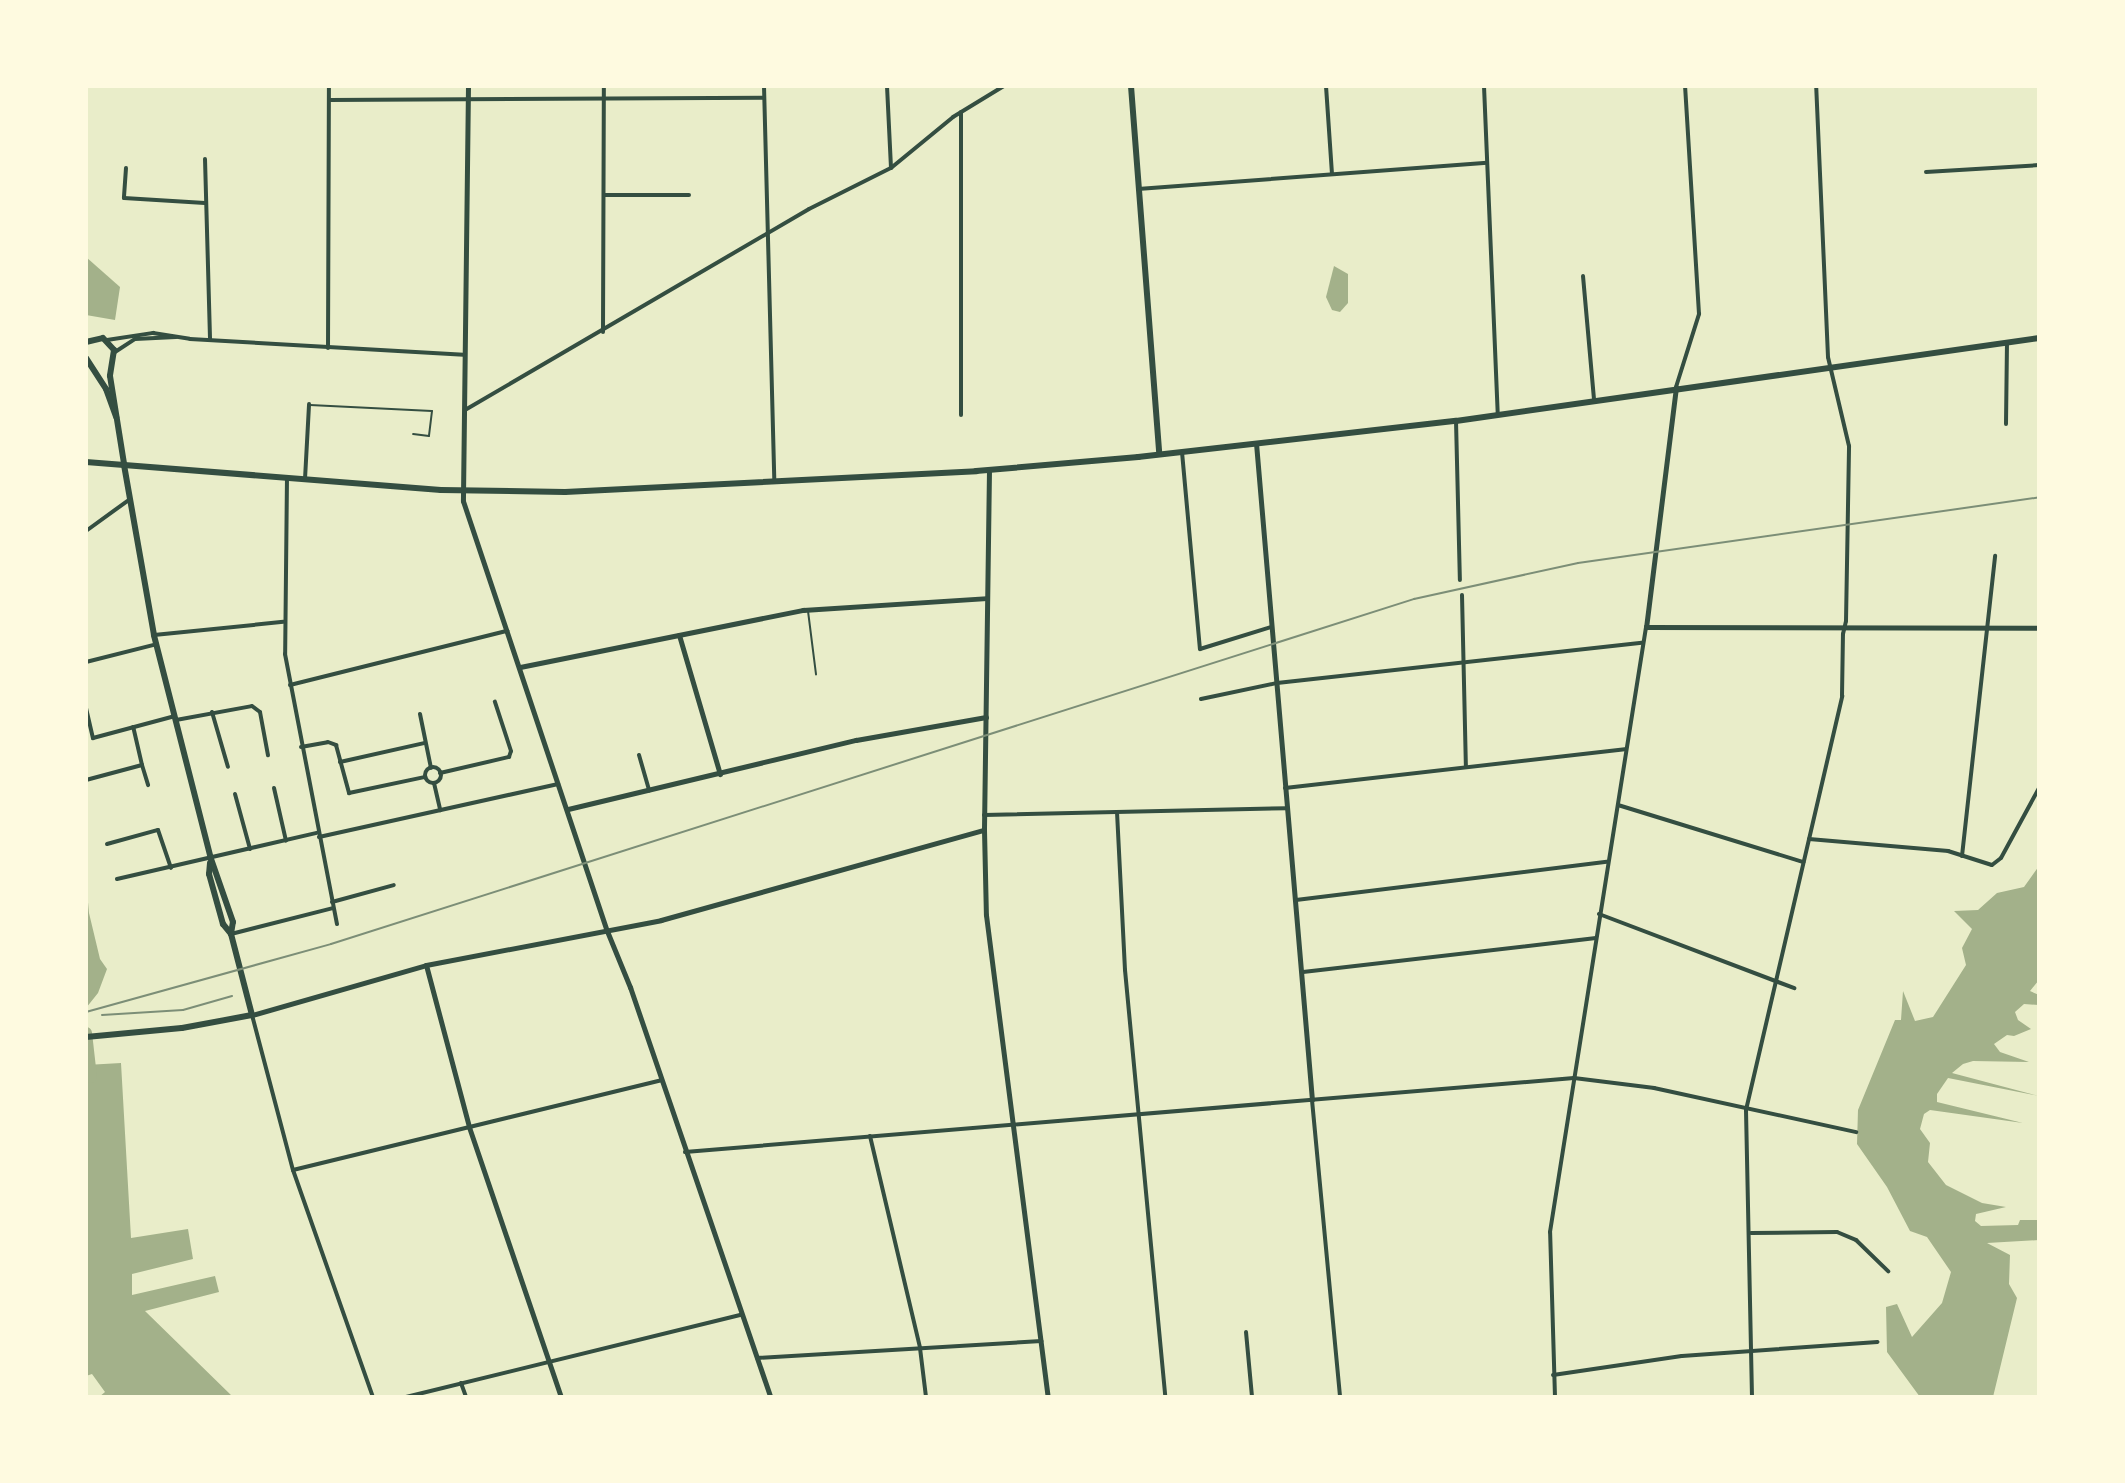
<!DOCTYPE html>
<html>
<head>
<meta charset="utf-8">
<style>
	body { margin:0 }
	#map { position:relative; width:2125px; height:1483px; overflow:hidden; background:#e9edc9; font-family:Commissioner,sans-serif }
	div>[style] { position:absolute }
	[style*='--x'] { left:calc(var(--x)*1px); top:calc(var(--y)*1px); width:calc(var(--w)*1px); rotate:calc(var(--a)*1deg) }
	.water>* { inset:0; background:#a3b18a }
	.river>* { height:12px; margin:-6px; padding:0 6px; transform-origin:6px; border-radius:6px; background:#a3b18a }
	.service>* { height:2px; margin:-1px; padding:0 1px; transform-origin:1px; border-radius:1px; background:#344e41 }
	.minor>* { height:4px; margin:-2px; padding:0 2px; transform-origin:2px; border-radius:2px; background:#344e41 }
	.minor>.ring { margin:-2px; padding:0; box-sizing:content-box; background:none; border:4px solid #344e41; border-radius:50% }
	.tertiary>* { height:5px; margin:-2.5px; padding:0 2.5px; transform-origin:2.5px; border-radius:2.5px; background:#344e41 }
	.secondary>* { height:6px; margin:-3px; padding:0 3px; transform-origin:3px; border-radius:3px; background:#344e41 }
	.primary>* { height:6px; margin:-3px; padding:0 3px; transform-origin:3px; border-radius:3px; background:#344e41 }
	.rail>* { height:2px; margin:-1px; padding:0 1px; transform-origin:1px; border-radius:1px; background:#7c8e77 }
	span { translate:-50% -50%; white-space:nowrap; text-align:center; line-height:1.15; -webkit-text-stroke:7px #fefae0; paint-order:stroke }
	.frame { position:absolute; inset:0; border:88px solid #fefae0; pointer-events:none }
</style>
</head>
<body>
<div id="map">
	<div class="water">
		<div style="clip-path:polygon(86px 257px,120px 287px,115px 320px,86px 315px)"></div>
		<div style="clip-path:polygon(1334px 266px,1348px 274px,1348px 303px,1340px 312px,1332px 310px,1326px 297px)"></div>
		<div style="clip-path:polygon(2039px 866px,2039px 980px,2030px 991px,2039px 995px,2039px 1005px,2024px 1004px,2015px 1012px,2018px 1020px,2031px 1029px,2014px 1036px,2007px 1035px,1994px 1044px,2000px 1052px,2029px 1062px,1973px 1061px,1963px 1064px,1952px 1073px,2039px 1096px,1948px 1078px,1937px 1094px,1937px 1102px,2023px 1123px,1930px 1110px,1924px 1114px,1920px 1129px,1930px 1143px,1928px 1162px,1946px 1185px,1982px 1203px,2006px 1207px,1976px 1214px,1975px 1221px,1981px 1226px,2018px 1225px,2020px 1220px,2039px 1220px,2039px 1240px,1987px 1243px,2010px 1255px,2009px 1284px,2017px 1298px,1993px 1397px,1920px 1397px,1887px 1352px,1886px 1307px,1897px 1304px,1912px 1337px,1942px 1303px,1951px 1272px,1927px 1237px,1910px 1231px,1887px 1187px,1857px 1144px,1858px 1110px,1895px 1020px,1901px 1020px,1903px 991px,1915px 1021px,1933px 1017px,1966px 965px,1962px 948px,1972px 929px,1954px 911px,1978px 910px,1997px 893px,2024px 887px)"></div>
		<div style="clip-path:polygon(86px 880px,89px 913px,100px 959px,107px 969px,98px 993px,86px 1008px)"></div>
		<div style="clip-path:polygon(121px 1063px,131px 1238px,188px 1229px,193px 1259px,132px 1274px,132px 1295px,215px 1276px,219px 1292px,145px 1311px,233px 1397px,99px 1397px,105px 1392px,92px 1374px,86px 1376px,86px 1065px)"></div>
	</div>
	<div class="river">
		<div style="--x:86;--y:1033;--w:44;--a:83.5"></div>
	</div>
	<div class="service">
		<div style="--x:310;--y:405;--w:122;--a:2.8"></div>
		<div style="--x:432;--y:411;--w:25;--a:97"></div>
		<div style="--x:429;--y:436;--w:16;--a:-173"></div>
		<div style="--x:808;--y:611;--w:64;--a:82.8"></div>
	</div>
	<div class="minor">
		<div style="--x:764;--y:86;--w:393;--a:88.5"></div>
		<div style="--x:887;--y:86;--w:82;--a:87.2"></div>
		<div style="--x:1326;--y:86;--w:88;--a:86.1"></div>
		<div style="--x:1484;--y:86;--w:328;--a:87.6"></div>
		<div style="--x:329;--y:100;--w:435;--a:-0.3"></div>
		<div style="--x:205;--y:159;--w:181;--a:88.4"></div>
		<div style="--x:126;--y:168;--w:30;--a:94"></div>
		<div style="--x:124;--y:198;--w:81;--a:3.5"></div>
		<div style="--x:1926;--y:172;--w:113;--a:-3.5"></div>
		<div style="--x:1138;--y:189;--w:350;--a:-4.3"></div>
		<div style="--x:604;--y:195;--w:85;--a:0"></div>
		<div style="--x:1583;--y:276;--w:123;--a:84.9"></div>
		<div style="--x:603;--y:332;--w:246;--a:-89.8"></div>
		<div style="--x:107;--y:340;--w:47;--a:-8.7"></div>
		<div style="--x:153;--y:333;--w:37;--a:9"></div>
		<div style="--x:190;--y:339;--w:274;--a:3.3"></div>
		<div style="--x:328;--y:348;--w:262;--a:-89.8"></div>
		<div style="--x:115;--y:352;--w:24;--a:-33"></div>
		<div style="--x:135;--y:339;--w:41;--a:-2.8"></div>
		<div style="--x:1676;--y:387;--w:77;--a:-72.5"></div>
		<div style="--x:1699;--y:314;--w:228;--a:-93.5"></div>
		<div style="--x:465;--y:410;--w:398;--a:-30.3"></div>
		<div style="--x:809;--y:209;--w:92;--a:-26.6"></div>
		<div style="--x:891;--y:168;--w:80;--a:-39.4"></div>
		<div style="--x:953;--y:117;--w:60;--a:-31.3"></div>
		<div style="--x:961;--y:415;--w:303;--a:-90"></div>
		<div style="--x:1456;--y:421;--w:159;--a:88.6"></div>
		<div style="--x:2006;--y:424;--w:81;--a:-89.3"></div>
		<div style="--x:1182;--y:452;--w:198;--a:84.8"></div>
		<div style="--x:1200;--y:649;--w:74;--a:-17.2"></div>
		<div style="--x:287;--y:477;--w:177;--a:90.6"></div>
		<div style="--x:285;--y:654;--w:275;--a:79.1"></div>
		<div style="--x:305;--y:479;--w:75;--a:-86.9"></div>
		<div style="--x:86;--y:531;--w:54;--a:-36"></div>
		<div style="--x:1462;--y:595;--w:172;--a:88.7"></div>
		<div style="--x:154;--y:635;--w:130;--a:-5.8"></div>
		<div style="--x:86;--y:662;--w:73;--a:-14.2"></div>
		<div style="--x:290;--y:685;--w:224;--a:-14"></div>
		<div style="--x:1201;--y:699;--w:78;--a:-11.9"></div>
		<div style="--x:1277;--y:683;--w:367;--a:-6.3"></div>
		<div style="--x:86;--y:708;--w:31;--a:77"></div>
		<div style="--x:93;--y:738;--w:85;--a:-15"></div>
		<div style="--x:212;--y:712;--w:57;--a:73.8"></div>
		<div style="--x:420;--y:714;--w:55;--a:78.5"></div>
		<div style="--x:176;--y:720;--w:77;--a:-10.4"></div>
		<div style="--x:252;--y:706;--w:10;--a:37"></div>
		<div style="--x:260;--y:712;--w:44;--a:79.5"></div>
		<div style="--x:301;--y:747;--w:27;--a:-10"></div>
		<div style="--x:328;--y:742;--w:9;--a:21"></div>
		<div style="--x:336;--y:745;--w:50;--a:74.8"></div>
		<div style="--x:349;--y:793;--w:78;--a:-11.9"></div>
		<div style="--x:639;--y:755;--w:37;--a:74"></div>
		<div style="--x:340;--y:762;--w:86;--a:-12.7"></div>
		<div style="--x:142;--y:765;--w:21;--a:73"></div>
		<div class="ring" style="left:425px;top:767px;width:12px;height:12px"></div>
		<div style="--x:440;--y:773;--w:71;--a:-13.1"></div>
		<div style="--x:509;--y:757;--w:6;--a:-72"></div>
		<div style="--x:511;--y:751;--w:52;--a:-108.1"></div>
		<div style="--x:86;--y:780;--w:58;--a:-15"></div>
		<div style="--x:142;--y:765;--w:39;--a:-103"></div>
		<div style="--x:434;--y:783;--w:28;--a:77"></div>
		<div style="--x:274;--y:788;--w:54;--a:77.2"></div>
		<div style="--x:1285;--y:788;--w:342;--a:-6.5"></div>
		<div style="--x:235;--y:794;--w:57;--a:74.7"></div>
		<div style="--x:1618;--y:805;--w:194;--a:17.1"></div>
		<div style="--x:1117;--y:812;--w:158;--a:87.1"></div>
		<div style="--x:1125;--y:970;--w:429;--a:84.6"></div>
		<div style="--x:984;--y:815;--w:303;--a:-1.3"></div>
		<div style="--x:319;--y:837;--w:245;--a:-12.5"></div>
		<div style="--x:1809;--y:839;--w:140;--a:4.9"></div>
		<div style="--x:1948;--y:851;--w:46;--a:17.7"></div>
		<div style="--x:1992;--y:865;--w:11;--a:-38"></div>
		<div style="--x:2001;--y:858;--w:80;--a:-61.5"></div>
		<div style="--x:107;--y:844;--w:53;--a:-15.4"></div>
		<div style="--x:158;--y:830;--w:40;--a:71.1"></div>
		<div style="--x:1962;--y:856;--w:302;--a:-83.7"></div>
		<div style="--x:117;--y:879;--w:205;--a:-13"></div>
		<div style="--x:1296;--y:900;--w:313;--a:-7"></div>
		<div style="--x:332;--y:902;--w:64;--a:-15.3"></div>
		<div style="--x:1599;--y:914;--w:209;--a:20.8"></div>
		<div style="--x:231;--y:934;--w:105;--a:-14.3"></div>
		<div style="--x:1303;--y:972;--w:295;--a:-6.6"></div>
		<div style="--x:252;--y:1015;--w:160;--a:75.2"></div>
		<div style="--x:293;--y:1170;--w:241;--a:70.6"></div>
		<div style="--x:1312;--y:1100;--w:298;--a:84.6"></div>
		<div style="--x:870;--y:1136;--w:218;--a:76.7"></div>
		<div style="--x:920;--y:1348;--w:49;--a:83"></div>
		<div style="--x:685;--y:1152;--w:892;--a:-4.76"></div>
		<div style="--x:1574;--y:1078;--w:81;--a:7.1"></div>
		<div style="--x:1654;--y:1088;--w:207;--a:12.3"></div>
		<div style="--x:293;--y:1170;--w:379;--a:-13.7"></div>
		<div style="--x:1751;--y:1233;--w:86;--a:-0.7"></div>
		<div style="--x:1837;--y:1232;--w:21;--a:23"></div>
		<div style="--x:1856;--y:1240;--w:45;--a:44.1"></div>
		<div style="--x:1246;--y:1332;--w:65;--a:84.7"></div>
		<div style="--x:757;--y:1358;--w:285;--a:-3.4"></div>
		<div style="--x:1553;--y:1375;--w:130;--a:-8.4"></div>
		<div style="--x:1682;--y:1356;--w:196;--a:-4.1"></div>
		<div style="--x:461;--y:1383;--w:15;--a:70"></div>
		<div style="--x:406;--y:1397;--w:345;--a:-13.8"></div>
		<div style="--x:1555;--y:1397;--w:165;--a:-91.7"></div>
		<div style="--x:1550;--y:1232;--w:613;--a:-80.98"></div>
		<div style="--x:1752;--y:1397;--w:287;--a:-91.2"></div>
		<div style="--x:1746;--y:1110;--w:425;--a:-76.9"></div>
		<div style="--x:1842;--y:696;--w:62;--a:-89.1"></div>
		<div style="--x:1843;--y:634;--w:13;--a:-77"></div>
		<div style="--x:1846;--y:621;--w:175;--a:-89"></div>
		<div style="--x:1849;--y:446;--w:91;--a:-103.3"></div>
		<div style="--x:1828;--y:357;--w:271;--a:-92.5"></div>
	</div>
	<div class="tertiary">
		<div style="--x:468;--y:86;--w:415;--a:90.7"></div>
		<div style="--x:463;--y:501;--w:453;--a:71.5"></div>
		<div style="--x:607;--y:931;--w:61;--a:67.7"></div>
		<div style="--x:630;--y:987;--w:433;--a:71.1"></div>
		<div style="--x:1676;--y:387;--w:242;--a:97.1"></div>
		<div style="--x:1646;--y:627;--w:393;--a:0.1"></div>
		<div style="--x:1256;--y:443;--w:659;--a:85.13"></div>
		<div style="--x:989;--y:470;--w:360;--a:90.8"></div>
		<div style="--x:984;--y:830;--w:85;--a:88.7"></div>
		<div style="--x:986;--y:915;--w:486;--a:82.7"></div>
		<div style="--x:679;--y:635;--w:145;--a:73.6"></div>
		<div style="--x:520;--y:667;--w:289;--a:-11.4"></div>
		<div style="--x:803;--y:610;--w:184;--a:-3.7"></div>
		<div style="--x:568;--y:809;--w:296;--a:-13.5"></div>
		<div style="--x:856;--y:740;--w:132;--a:-10"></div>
		<div style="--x:426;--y:965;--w:168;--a:75.1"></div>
		<div style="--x:469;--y:1127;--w:285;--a:71.2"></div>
		<div style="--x:252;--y:1015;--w:181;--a:-16"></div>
		<div style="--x:426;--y:965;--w:239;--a:-10.8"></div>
		<div style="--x:661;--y:920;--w:335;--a:-15.6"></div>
	</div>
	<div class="secondary">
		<div style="--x:210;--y:863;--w:11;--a:95"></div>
		<div style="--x:209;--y:874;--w:52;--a:74.4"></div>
		<div style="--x:223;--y:924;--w:13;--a:51"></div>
		<div style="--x:86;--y:1037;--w:96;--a:-5.4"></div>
		<div style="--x:182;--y:1028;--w:71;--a:-10.5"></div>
		<div style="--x:252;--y:1015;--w:84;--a:-104.5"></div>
		<div style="--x:231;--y:934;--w:12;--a:-81"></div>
		<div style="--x:233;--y:922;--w:67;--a:-109.2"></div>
		<div style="--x:211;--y:859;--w:231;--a:-104.3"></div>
		<div style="--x:154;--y:635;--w:174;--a:-100"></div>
	</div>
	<div class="primary">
		<div style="--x:1131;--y:86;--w:369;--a:85.6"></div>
		<div style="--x:86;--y:342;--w:17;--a:-13"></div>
		<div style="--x:103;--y:338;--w:16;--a:47"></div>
		<div style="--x:114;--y:350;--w:26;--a:99"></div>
		<div style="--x:110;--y:376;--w:88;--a:80.9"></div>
		<div style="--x:86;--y:358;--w:37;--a:57"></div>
		<div style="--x:106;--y:389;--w:30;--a:70"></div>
		<div style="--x:86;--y:462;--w:356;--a:4.5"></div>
		<div style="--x:441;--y:490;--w:124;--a:0.9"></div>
		<div style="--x:565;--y:492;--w:412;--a:-2.9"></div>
		<div style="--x:976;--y:471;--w:163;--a:-4.9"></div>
		<div style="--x:1138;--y:457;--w:320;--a:-6.5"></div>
		<div style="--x:1456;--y:421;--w:589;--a:-8.1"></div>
	</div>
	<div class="rail">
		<div style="--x:86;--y:1012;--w:254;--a:-15.5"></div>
		<div style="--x:331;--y:944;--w:1137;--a:-17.67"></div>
		<div style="--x:1414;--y:599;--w:168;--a:-12.4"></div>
		<div style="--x:1578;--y:563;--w:466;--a:-8.1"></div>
		<div style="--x:102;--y:1015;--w:81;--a:-3.5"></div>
		<div style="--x:183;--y:1010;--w:51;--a:-15.9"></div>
	</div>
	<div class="frame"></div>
</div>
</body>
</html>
